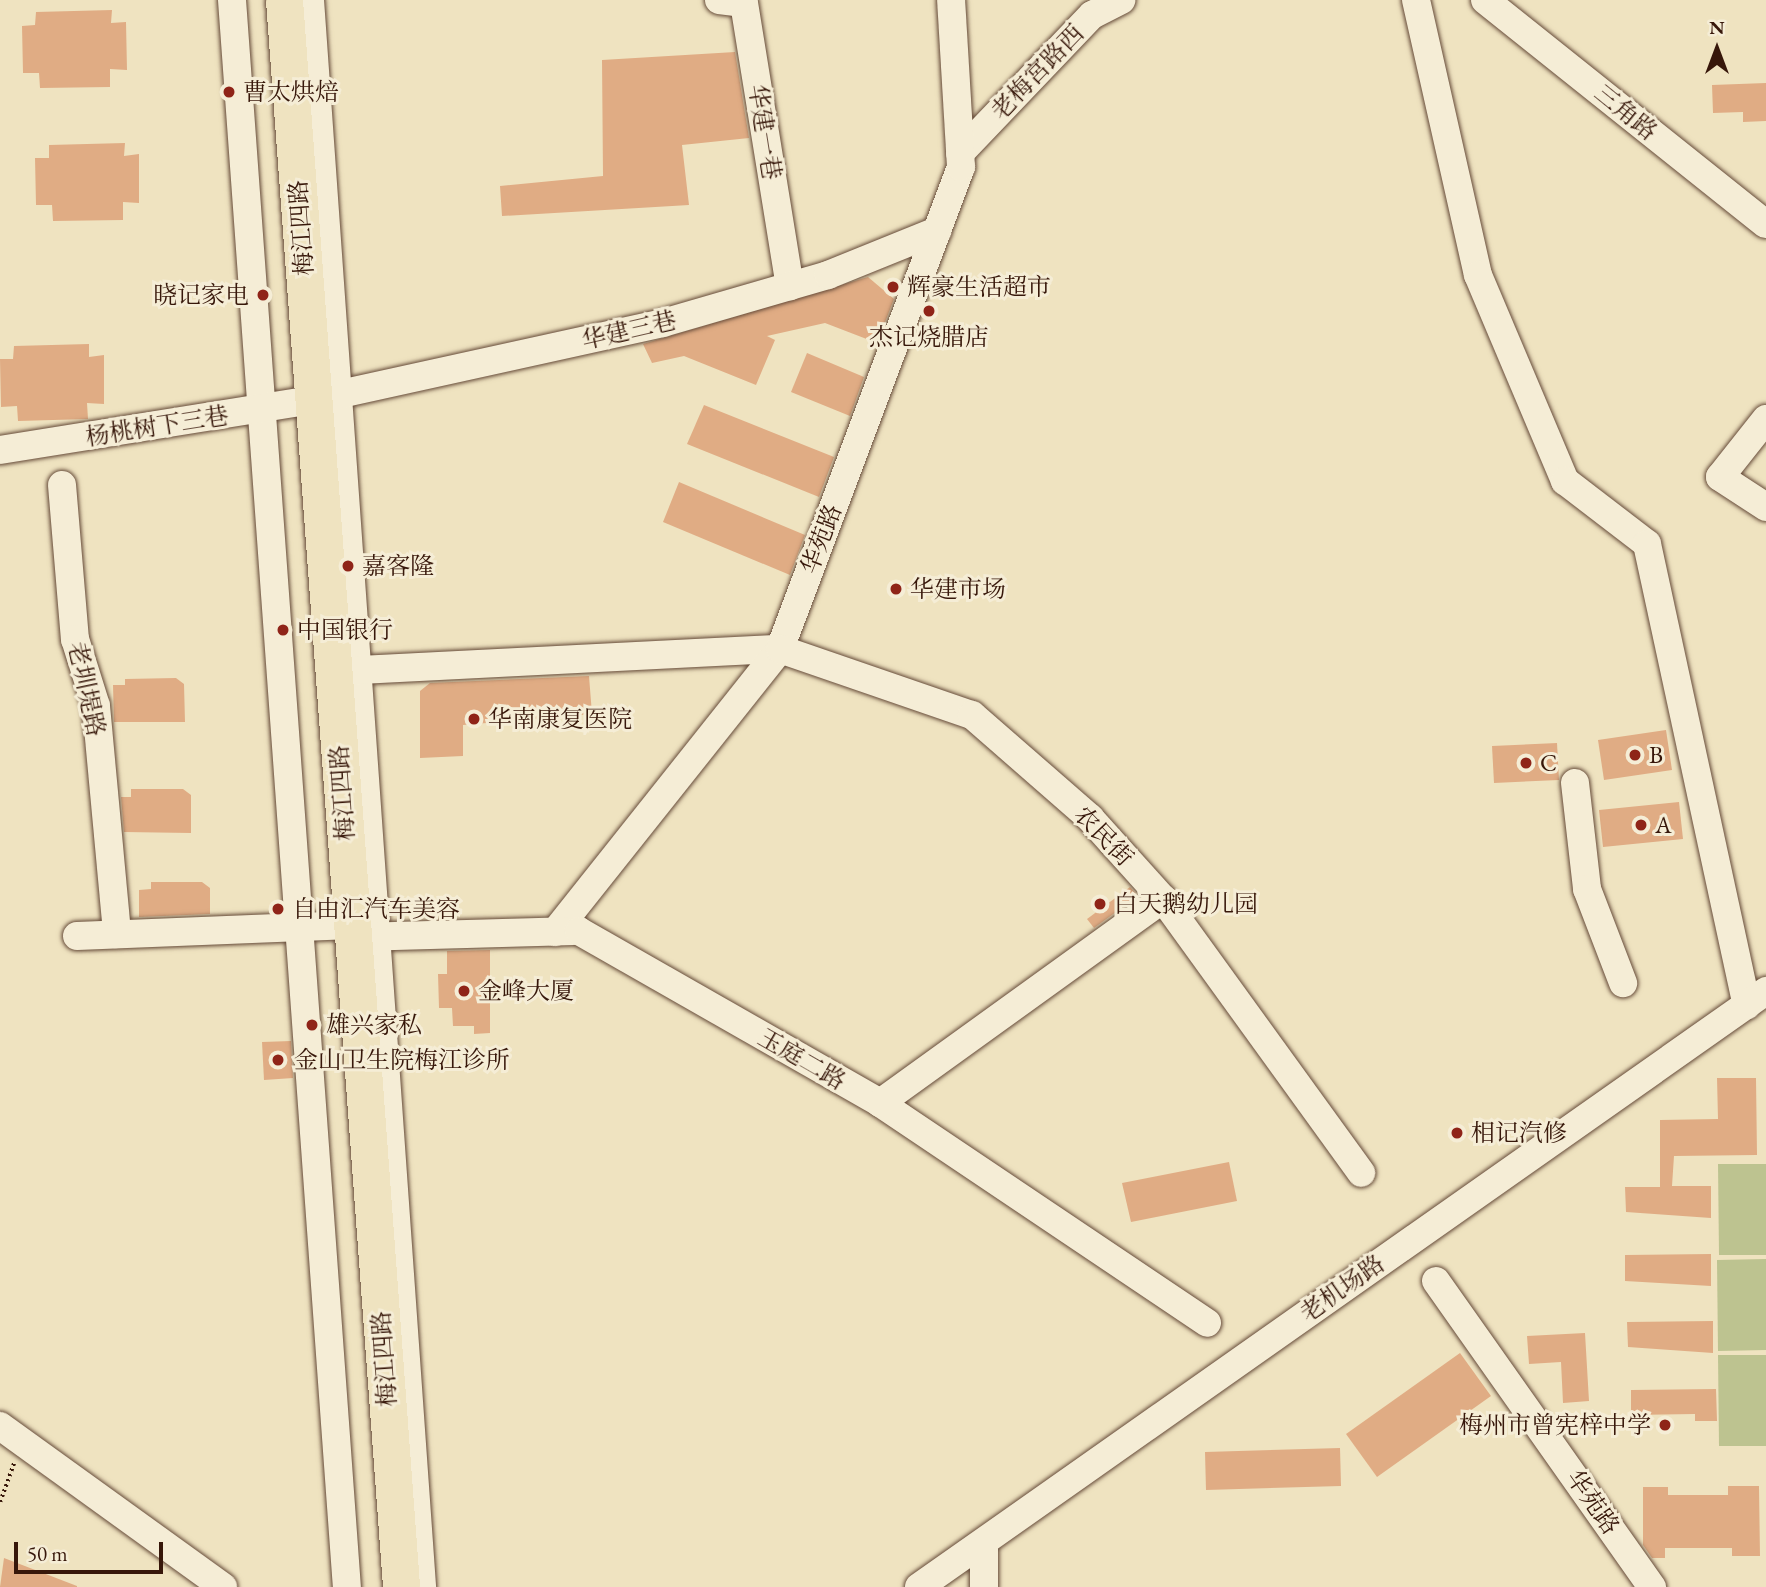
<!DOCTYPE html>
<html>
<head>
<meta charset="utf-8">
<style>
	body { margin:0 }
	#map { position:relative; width:1766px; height:1587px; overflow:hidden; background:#efe3c0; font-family:"EB Garamond","Noto Serif SC",serif }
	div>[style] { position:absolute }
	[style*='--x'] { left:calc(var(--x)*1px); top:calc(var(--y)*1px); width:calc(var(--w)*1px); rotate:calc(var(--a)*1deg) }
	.green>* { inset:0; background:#bdc390 }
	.building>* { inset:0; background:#e0ac84 }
	.path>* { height:3.5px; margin-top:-1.75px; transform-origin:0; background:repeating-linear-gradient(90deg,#37170a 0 2px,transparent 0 5.5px) }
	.roads { filter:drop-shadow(0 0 2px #654a38) drop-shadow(0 0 2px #654a38) }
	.minor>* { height:28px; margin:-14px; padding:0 14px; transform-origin:14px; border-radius:14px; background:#f5edd6 }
	.major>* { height:37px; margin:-18.5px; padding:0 18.5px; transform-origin:18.5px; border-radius:18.5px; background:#efe3c0 }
	.dots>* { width:19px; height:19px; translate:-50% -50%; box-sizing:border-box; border:4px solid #f5edd6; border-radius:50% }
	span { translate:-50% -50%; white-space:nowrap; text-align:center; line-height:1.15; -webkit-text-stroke:6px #f5edd6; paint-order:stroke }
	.street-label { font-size:24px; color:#37170a }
	.poi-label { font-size:24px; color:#37170a }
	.left { translate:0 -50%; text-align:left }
	.right { translate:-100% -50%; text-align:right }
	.north { position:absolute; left:1682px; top:14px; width:70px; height:70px; -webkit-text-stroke:5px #f5edd6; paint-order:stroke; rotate:0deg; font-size:19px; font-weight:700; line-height:28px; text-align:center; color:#37170a }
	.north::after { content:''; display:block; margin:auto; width:24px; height:32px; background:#37170a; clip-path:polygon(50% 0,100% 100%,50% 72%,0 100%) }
	.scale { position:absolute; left:14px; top:1542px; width:149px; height:32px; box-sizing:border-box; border:4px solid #37170a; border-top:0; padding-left:9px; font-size:21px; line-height:24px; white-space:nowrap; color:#37170a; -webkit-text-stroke:5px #f5edd6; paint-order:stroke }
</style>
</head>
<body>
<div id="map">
	<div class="green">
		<div style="clip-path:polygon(1718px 1164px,1766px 1164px,1766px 1255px,1719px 1255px)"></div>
		<div style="clip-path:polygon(1766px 1259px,1766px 1350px,1718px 1351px,1717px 1260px)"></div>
		<div style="clip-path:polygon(1718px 1355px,1766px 1355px,1766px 1446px,1719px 1446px)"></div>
	</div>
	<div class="building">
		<div style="clip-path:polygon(112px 10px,111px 23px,126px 22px,127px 70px,110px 69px,110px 87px,40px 88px,39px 73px,23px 73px,22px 26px,35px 25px,36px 12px)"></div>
		<div style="clip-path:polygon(735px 52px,749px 138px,682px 145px,689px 205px,502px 216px,500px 186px,603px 176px,602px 60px)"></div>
		<div style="clip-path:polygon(1766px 83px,1766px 121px,1743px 122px,1743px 112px,1713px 113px,1712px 85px)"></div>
		<div style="clip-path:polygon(125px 143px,124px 156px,139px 154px,139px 203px,123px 202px,123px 220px,53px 221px,52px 205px,36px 205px,35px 158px,49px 158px,49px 145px)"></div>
		<div style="clip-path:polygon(868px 277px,894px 299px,877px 343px,825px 323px,767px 336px,775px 340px,756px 385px,684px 356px,652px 363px,643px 344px)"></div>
		<div style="clip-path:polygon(89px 344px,89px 357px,104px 355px,104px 404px,87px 403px,88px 419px,18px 421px,17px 406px,1px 407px,0 359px,13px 359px,14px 346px)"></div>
		<div style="clip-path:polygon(807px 353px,864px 377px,850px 416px,791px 392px)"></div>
		<div style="clip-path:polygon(704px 405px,834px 457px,819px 497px,687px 444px)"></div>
		<div style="clip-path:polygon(679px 482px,805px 535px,790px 575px,663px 522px)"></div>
		<div style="clip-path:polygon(589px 676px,592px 714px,463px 725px,463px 756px,420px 758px,420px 691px,430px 683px)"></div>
		<div style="clip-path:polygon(176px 678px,184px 684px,185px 722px,114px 722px,113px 685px,125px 685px,125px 679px)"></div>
		<div style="clip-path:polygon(1666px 730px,1672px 770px,1604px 780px,1598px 740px)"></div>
		<div style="clip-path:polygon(1557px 743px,1559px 780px,1494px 783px,1492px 746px)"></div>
		<div style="clip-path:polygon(131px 789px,183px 789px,191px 795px,191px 833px,124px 832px,121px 797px,131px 797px)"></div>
		<div style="clip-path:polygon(1679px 802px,1683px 839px,1603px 847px,1599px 810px)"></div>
		<div style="clip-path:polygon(151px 882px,202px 882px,210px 888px,210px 914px,139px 917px,139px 890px,151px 889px)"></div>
		<div style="clip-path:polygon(1130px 887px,1138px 896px,1094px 928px,1087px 919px)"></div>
		<div style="clip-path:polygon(490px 950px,490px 1033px,474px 1034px,474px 1026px,453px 1026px,452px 1008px,439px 1008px,438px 974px,447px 974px,447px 951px)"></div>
		<div style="clip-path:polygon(291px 1041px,293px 1078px,264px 1080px,262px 1042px)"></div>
		<div style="clip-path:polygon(1717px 1078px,1756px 1078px,1757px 1155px,1674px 1156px,1672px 1186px,1711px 1186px,1711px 1218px,1626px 1212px,1625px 1187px,1660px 1187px,1660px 1120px,1718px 1119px)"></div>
		<div style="clip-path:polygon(1229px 1162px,1237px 1201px,1131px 1222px,1122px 1183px)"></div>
		<div style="clip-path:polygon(1711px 1254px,1711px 1286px,1625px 1281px,1625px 1255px)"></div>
		<div style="clip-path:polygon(1713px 1321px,1713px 1353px,1628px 1347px,1627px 1322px)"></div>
		<div style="clip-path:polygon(1585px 1333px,1589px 1401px,1563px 1403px,1561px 1362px,1529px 1364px,1527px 1336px)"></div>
		<div style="clip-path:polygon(1460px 1353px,1491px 1396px,1377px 1477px,1346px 1434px)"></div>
		<div style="clip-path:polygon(1716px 1389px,1717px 1421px,1695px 1421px,1695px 1414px,1631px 1415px,1631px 1390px)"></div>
		<div style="clip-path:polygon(1340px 1448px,1341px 1486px,1206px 1490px,1205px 1452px)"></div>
		<div style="clip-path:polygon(1728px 1486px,1759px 1486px,1760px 1556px,1732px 1556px,1732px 1548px,1665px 1548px,1665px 1558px,1652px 1558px,1643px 1545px,1643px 1487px,1668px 1487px,1668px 1495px,1728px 1495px)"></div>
		<div style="clip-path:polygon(4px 1558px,77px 1586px,77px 1587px,0 1587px)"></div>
	</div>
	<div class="path">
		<div style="--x:0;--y:1502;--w:41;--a:-70.3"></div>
	</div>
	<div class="roads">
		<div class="minor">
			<div style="--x:232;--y:0;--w:1591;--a:85.86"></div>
			<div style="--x:310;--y:0;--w:1591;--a:85.96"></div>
			<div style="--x:719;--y:0;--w:25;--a:7"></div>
			<div style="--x:744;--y:3;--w:287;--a:80.8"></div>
			<div style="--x:1416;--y:0;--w:282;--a:77.3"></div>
			<div style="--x:1478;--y:275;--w:224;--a:67.1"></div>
			<div style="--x:1565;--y:481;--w:103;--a:37.5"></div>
			<div style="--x:1647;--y:544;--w:472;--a:77.8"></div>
			<div style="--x:1485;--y:0;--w:359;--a:38.6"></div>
			<div style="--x:960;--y:153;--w:191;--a:-46.3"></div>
			<div style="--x:1092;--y:15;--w:33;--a:-27"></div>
			<div style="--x:1766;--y:419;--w:74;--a:128.4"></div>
			<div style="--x:1720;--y:477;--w:55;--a:33.1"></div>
			<div style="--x:0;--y:450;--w:317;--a:-9.1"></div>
			<div style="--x:313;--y:400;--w:358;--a:-12.4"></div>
			<div style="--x:663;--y:323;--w:172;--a:-16.2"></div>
			<div style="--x:828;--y:275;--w:118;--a:-22"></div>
			<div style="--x:62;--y:485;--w:155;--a:85.2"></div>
			<div style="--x:75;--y:639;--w:70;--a:72.6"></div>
			<div style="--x:96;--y:706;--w:229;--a:84.7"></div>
			<div style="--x:339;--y:671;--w:442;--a:-2.9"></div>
			<div style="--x:780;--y:649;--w:515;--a:-69.42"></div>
			<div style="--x:961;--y:167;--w:167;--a:-93.4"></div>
			<div style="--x:1575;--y:783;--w:107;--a:83.5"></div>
			<div style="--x:1587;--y:889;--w:101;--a:69"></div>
			<div style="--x:555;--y:932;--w:362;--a:-51.5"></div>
			<div style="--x:780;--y:649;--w:203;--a:19"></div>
			<div style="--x:972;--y:715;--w:157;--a:41.1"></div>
			<div style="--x:1090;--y:818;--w:109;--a:48"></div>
			<div style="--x:1163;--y:899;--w:338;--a:54.1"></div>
			<div style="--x:77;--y:936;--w:275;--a:-2.3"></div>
			<div style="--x:359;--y:937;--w:220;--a:-1.6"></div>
			<div style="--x:579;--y:931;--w:347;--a:29.7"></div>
			<div style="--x:880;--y:1103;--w:394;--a:33.9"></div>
			<div style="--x:880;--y:1103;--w:349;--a:-35.8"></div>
			<div style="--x:1436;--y:1281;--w:375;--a:54.8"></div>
			<div style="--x:0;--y:1426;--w:275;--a:35.8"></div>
			<div style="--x:919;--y:1587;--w:1036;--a:-35.13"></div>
			<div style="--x:984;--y:1587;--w:44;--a:-90"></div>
		</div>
		<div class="major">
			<div style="--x:284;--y:0;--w:1591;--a:85.78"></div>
		</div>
	</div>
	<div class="dots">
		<div style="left:229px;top:92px;background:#8f2418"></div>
		<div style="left:893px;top:287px;background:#8f2418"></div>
		<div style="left:263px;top:295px;background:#8f2418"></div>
		<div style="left:929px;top:311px;background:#8f2418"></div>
		<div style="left:348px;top:566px;background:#8f2418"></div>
		<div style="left:896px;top:589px;background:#8f2418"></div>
		<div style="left:283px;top:630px;background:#8f2418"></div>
		<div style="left:474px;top:719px;background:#8f2418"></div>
		<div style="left:1635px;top:755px;background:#8f2418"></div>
		<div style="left:1526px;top:763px;background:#8f2418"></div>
		<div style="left:1641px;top:825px;background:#8f2418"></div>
		<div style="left:1100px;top:904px;background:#8f2418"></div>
		<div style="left:278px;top:909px;background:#8f2418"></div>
		<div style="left:464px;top:991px;background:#8f2418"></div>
		<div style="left:312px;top:1025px;background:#8f2418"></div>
		<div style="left:278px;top:1060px;background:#8f2418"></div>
		<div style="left:1457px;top:1133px;background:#8f2418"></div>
		<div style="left:1665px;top:1425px;background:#8f2418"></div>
	</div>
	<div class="street-label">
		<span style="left:1037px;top:72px;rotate:-46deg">老梅宮路西</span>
		<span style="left:1626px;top:112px;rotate:39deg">三角路</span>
		<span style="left:765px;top:132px;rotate:81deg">华建一巷</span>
		<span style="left:301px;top:228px;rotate:-94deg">梅江四路</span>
		<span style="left:629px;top:330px;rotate:-13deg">华建三巷</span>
		<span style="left:157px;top:426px;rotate:-9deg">杨桃树下三巷</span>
		<span style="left:821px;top:539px;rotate:-69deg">华苑路</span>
		<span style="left:87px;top:689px;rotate:78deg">老圳堤路</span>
		<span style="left:342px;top:793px;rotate:-94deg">梅江四路</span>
		<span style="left:1104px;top:836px;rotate:46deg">农民街</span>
		<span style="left:802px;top:1059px;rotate:30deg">玉庭二路</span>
		<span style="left:1342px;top:1288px;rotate:-35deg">老机场路</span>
		<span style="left:384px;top:1359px;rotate:-94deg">梅江四路</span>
		<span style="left:1593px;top:1502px;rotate:55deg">华苑路</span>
	</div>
	<div class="poi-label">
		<span class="left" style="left:243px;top:92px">曹太烘焙</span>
		<span class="left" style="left:907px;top:287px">辉豪生活超市</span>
		<span class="right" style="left:249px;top:295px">晓记家电</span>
		<span style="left:929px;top:337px">杰记烧腊店</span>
		<span class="left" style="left:362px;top:566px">嘉客隆</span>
		<span class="left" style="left:910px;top:589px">华建市场</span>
		<span class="left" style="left:297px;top:630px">中国银行</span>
		<span class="left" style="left:488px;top:719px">华南康复医院</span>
		<span class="left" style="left:1649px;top:755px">B</span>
		<span class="left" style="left:1540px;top:763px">C</span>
		<span class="left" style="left:1655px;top:825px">A</span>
		<span class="left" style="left:1114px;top:904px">白天鹅幼儿园</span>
		<span class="left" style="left:292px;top:909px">自由汇汽车美容</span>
		<span class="left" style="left:478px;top:991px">金峰大厦</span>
		<span class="left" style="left:326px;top:1025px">雄兴家私</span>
		<span class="left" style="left:294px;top:1060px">金山卫生院梅江诊所</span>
		<span class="left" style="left:1471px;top:1133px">相记汽修</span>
		<span class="right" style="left:1651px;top:1425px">梅州市曾宪梓中学</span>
	</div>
	<div class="north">N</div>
	<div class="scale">50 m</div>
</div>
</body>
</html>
